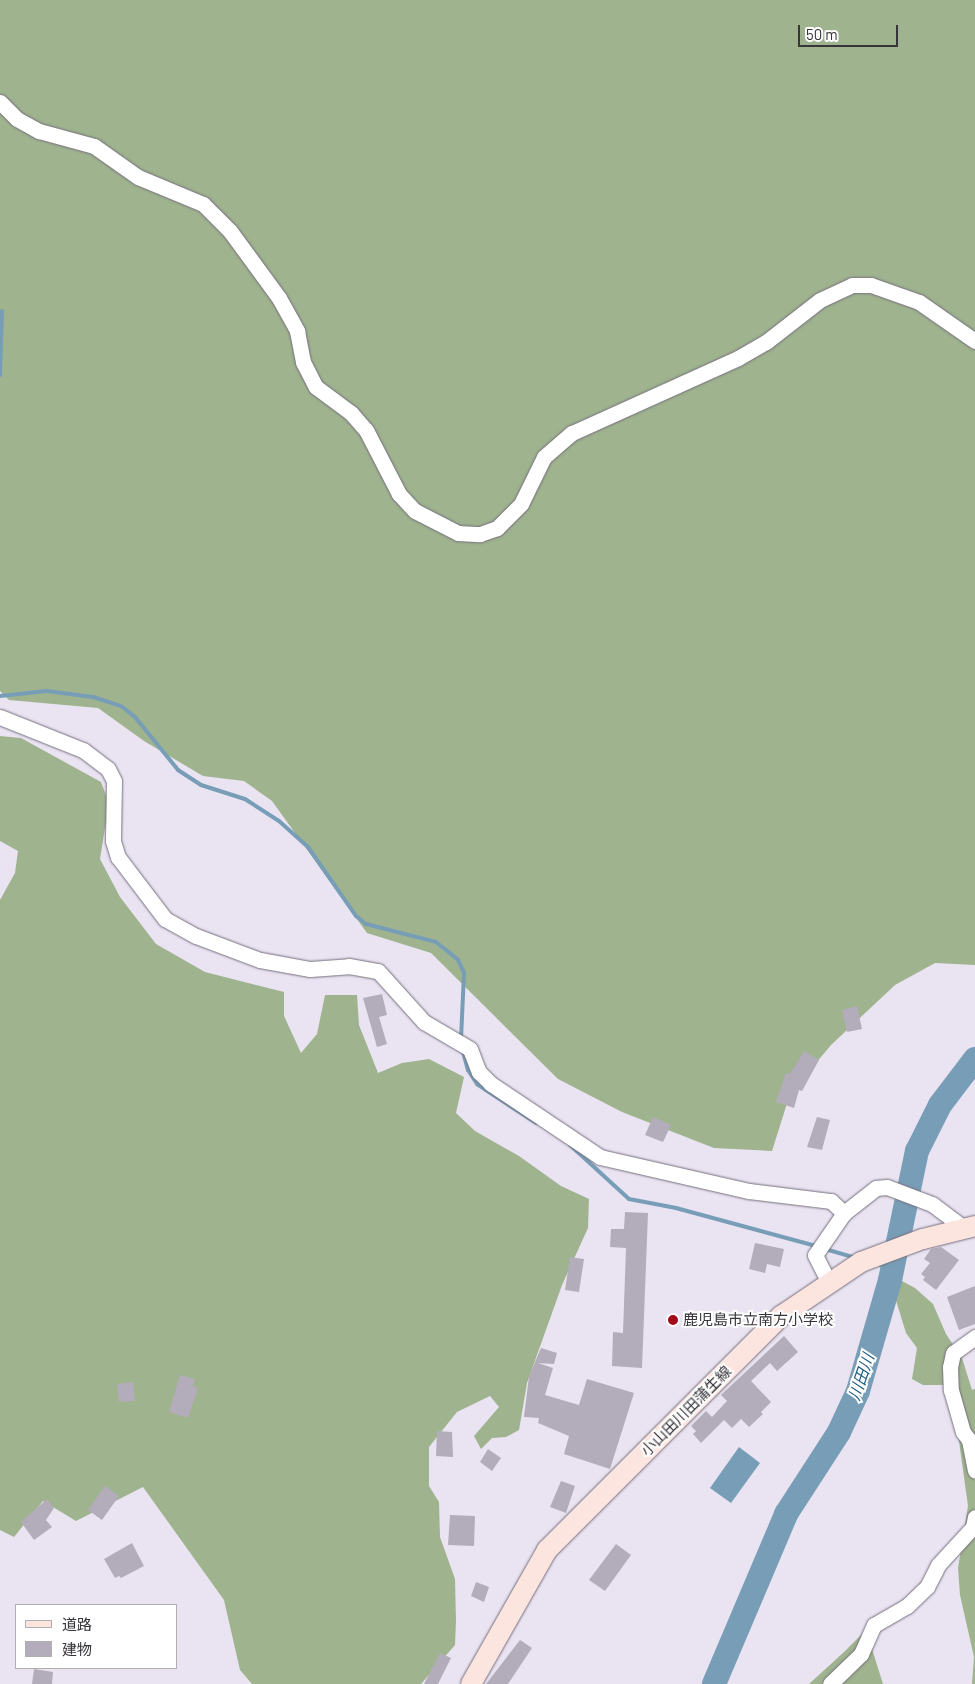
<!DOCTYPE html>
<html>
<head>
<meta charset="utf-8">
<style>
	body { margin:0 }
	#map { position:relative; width:975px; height:1684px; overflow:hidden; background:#e9e3f2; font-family:Barlow,"Noto Sans JP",sans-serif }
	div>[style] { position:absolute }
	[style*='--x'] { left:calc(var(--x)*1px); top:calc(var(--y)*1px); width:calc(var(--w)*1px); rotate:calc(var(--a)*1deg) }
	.forest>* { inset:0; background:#9fb38f }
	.water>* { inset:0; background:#789eb7 }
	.stream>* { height:4px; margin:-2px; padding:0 2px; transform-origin:2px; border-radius:2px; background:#789eb7 }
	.river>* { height:24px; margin:-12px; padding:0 12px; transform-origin:12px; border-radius:12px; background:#789eb7 }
	.building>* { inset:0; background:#b3adbb }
	.roads { filter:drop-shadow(0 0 1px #756f7c) drop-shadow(0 0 1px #756f7c) }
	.street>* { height:15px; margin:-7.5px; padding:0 7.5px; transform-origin:7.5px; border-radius:7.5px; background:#fff }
	.secondary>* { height:20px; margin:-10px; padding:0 10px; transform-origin:10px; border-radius:10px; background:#fce4df }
	.dots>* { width:14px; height:14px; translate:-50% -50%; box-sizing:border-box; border:2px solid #fff; border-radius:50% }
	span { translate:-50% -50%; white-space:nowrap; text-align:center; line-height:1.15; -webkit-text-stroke:4px #fff; paint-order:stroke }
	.poi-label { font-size:15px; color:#37343a }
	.left { translate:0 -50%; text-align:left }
	.street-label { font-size:15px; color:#37343a }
	.water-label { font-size:16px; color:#1e5d81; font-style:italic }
	.legend { position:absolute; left:15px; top:1604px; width:162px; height:65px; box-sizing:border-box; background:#fff; border:1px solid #afaeb0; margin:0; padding:6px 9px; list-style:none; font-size:15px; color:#37343a }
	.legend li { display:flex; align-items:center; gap:10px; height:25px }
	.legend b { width:25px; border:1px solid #afaeb0 }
	.scale { position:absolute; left:798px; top:25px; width:100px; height:22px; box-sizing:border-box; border:2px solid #37343a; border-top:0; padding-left:6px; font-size:15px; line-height:18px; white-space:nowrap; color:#37343a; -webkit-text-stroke:4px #fff; paint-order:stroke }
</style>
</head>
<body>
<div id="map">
	<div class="forest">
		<div style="clip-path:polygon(0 0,975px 0,975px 965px,935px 963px,895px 985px,831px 1045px,790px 1094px,772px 1151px,714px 1148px,622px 1112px,558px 1079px,431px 953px,367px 933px,272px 801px,244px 781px,203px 776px,144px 741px,98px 708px,9px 700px,0 691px)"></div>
		<div style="clip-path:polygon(0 736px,21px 738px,101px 782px,109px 803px,100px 859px,120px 897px,156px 944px,205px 972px,284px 992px,284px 1016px,301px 1053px,317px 1034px,325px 995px,357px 995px,359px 1025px,378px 1073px,402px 1063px,429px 1059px,464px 1077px,456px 1113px,475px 1131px,519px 1156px,561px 1186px,589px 1199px,588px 1228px,562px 1285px,527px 1383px,519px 1430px,506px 1437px,492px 1438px,481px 1449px,474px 1436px,499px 1407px,490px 1396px,457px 1412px,429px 1447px,429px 1486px,439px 1502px,440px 1537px,455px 1579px,456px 1621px,455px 1645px,421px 1684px,252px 1684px,240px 1670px,224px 1600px,143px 1487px,76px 1521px,43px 1501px,14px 1537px,0 1530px,0 900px,15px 873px,18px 851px,0 841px)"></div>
		<div style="clip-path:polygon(902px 1281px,915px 1288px,933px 1304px,946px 1334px,962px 1358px,972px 1390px,975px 1389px,975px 1684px,972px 1684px,974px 1657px,960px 1595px,958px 1568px,968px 1506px,953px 1398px,943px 1385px,923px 1385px,912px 1379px,917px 1348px,906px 1333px,894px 1294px)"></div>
		<div style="clip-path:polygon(866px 1630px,883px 1684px,809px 1684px,844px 1652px)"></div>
	</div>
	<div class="water">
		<div style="clip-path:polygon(739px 1447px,760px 1463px,731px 1503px,710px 1488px)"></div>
	</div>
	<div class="stream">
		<div style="--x:0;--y:375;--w:64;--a:-88.2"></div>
		<div style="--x:0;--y:696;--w:47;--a:-6.1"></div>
		<div style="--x:47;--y:691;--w:46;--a:7.4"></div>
		<div style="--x:93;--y:697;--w:29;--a:18"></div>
		<div style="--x:121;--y:706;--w:18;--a:38"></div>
		<div style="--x:135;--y:717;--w:68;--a:50.9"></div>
		<div style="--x:178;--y:770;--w:27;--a:33"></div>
		<div style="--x:201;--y:785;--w:46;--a:17.7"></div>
		<div style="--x:245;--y:799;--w:40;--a:32.9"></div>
		<div style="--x:279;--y:821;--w:39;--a:42"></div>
		<div style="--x:308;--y:847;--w:84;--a:55.2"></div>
		<div style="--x:356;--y:916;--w:13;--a:39"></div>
		<div style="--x:366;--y:924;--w:72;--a:14.4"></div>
		<div style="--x:436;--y:942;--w:28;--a:39"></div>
		<div style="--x:458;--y:960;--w:14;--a:65"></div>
		<div style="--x:464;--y:973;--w:66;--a:92.6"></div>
		<div style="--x:462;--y:1048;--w:23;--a:75"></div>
		<div style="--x:468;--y:1070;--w:17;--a:57"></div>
		<div style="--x:477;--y:1084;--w:71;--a:33.5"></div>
		<div style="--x:570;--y:1145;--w:80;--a:42.5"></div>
		<div style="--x:629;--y:1199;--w:48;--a:10.8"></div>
		<div style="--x:676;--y:1208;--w:145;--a:15.2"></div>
		<div style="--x:825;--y:1249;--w:32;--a:16"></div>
		<div style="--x:878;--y:1264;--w:16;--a:15"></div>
	</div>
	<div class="river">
		<div style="--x:714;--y:1684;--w:185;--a:-67"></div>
		<div style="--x:786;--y:1514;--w:98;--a:-57.1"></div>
		<div style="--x:839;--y:1432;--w:45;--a:-65.1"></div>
		<div style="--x:858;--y:1391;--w:116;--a:-73.9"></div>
		<div style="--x:890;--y:1280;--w:132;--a:-78.2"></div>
		<div style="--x:917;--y:1151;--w:51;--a:-63.4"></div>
		<div style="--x:940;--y:1105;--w:58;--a:-52.7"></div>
	</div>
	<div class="building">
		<div style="clip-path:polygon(382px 994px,387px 1015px,379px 1017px,387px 1044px,377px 1047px,363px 998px)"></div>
		<div style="clip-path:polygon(857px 1006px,862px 1029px,847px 1032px,842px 1010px)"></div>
		<div style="clip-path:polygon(804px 1051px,819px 1060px,802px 1091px,799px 1090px,794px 1108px,776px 1102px,786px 1073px,790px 1074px)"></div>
		<div style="clip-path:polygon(653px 1117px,671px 1125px,663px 1142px,645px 1135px)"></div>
		<div style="clip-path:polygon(817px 1117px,830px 1120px,822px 1150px,807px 1147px)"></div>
		<div style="clip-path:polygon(625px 1212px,648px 1213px,642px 1368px,612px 1366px,613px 1332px,623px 1333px,626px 1248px,610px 1247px,611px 1229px,624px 1229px)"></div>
		<div style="clip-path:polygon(755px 1243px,784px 1249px,780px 1267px,767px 1264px,765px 1273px,749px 1269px)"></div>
		<div style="clip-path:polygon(941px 1247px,959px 1260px,936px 1290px,923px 1280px,925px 1277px,921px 1274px,930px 1263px,924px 1259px,931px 1249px)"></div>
		<div style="clip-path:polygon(570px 1257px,584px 1259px,579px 1292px,565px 1290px)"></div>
		<div style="clip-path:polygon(975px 1286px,975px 1324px,959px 1330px,947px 1297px)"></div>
		<div style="clip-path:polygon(784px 1336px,798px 1352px,777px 1371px,770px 1363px,751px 1381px,771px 1402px,761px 1412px,763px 1414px,749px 1427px,741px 1419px,732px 1428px,724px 1420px,701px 1443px,693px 1434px,696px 1431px,691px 1426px,706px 1411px,712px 1417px,727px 1401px,721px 1395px)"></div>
		<div style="clip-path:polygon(541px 1348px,557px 1353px,554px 1364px,538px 1363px,553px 1368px,545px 1395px,579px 1405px,587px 1379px,634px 1393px,610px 1469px,564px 1454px,569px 1436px,538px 1423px,539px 1418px,524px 1417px,529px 1376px)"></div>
		<div style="clip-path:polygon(180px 1375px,195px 1379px,193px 1386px,198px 1388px,188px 1418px,169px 1412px)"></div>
		<div style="clip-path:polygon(133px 1382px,135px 1401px,119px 1402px,117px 1384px)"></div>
		<div style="clip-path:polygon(437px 1431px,452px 1432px,453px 1457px,436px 1456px)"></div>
		<div style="clip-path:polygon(488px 1449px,501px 1458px,492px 1471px,480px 1462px)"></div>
		<div style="clip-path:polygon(561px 1481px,575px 1486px,566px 1513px,550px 1507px)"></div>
		<div style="clip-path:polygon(105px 1486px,119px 1496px,102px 1520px,88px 1510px)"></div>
		<div style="clip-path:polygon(47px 1499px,54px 1508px,46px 1520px,52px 1527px,34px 1540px,21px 1522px)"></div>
		<div style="clip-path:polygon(450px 1515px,475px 1516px,474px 1546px,448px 1545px)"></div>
		<div style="clip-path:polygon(132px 1543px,144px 1566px,121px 1578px,119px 1576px,115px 1578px,104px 1559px)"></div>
		<div style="clip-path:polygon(616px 1544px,631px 1555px,605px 1591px,589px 1580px)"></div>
		<div style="clip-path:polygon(476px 1582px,489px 1587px,484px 1602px,471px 1596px)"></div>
		<div style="clip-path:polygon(520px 1640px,532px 1648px,508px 1684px,486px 1684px)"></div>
		<div style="clip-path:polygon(440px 1653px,451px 1658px,438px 1684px,424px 1684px)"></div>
		<div style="clip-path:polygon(34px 1669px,53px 1672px,52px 1684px,32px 1684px)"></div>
	</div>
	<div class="roads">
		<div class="street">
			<div style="--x:0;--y:102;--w:24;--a:45"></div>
			<div style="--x:17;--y:119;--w:25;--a:29"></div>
			<div style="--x:39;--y:131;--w:57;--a:15.3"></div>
			<div style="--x:94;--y:146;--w:54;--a:35.2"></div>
			<div style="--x:138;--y:177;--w:70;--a:22.6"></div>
			<div style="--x:203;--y:204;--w:38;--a:45"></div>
			<div style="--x:230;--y:231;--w:83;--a:53.8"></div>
			<div style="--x:279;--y:298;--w:38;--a:61"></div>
			<div style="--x:297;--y:331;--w:32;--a:79"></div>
			<div style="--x:303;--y:362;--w:28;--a:63"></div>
			<div style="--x:316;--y:387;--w:44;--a:36.6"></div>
			<div style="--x:351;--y:413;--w:23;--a:49"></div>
			<div style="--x:366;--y:430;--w:72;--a:62.7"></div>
			<div style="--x:399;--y:494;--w:23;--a:47"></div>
			<div style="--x:415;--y:511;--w:48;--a:27.1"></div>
			<div style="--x:458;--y:533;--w:22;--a:3"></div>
			<div style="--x:480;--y:534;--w:18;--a:-19"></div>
			<div style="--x:497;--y:528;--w:34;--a:-45"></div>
			<div style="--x:521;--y:504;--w:52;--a:-63.9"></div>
			<div style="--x:544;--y:457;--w:37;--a:-41"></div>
			<div style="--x:572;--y:433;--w:182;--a:-24.3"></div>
			<div style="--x:738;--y:358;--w:32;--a:-30"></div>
			<div style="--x:766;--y:342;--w:68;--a:-37.9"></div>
			<div style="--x:820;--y:300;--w:35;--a:-25"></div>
			<div style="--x:852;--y:285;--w:19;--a:0"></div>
			<div style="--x:871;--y:285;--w:51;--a:19.5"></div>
			<div style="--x:919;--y:302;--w:68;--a:34.9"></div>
			<div style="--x:0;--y:717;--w:89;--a:21.7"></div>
			<div style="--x:83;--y:750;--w:31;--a:37"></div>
			<div style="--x:108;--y:769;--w:13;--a:63"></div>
			<div style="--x:114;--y:781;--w:60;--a:91"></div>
			<div style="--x:113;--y:841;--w:17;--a:73"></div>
			<div style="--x:118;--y:857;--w:78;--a:52.8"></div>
			<div style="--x:165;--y:919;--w:35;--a:29"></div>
			<div style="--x:196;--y:936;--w:68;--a:20.6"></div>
			<div style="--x:260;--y:960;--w:51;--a:10.2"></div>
			<div style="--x:310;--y:969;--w:39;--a:-4"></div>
			<div style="--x:349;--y:966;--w:29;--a:10"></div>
			<div style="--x:378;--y:971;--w:69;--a:48"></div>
			<div style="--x:424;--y:1022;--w:53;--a:30.4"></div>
			<div style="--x:470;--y:1049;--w:25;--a:69"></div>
			<div style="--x:479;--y:1072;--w:17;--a:45"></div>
			<div style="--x:491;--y:1084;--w:131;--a:33.8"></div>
			<div style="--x:600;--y:1157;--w:153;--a:12.9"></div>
			<div style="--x:749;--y:1191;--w:83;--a:7"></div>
			<div style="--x:831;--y:1201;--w:18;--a:43"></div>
			<div style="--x:844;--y:1213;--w:51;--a:124.6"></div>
			<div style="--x:815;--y:1255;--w:30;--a:63"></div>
			<div style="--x:844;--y:1213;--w:41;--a:-38"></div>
			<div style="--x:876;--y:1188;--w:11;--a:-5"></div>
			<div style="--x:887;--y:1187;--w:48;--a:20.7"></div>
			<div style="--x:932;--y:1204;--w:40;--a:37"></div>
			<div style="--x:975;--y:1337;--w:27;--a:144"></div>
			<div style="--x:953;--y:1353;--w:14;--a:102"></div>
			<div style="--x:950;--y:1367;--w:23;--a:88"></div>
			<div style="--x:951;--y:1390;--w:44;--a:74.1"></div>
			<div style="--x:963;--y:1432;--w:10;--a:53"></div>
			<div style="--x:969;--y:1440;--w:31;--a:79"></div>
			<div style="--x:830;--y:1684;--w:43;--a:-44.1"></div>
			<div style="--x:861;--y:1654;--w:32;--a:-66"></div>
			<div style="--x:874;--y:1625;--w:38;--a:-30"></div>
			<div style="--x:907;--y:1606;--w:28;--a:-44"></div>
			<div style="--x:927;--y:1587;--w:25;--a:-63"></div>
			<div style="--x:938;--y:1565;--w:52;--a:-47.4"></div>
			<div style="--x:973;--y:1527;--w:10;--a:-79"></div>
		</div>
		<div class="secondary">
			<div style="--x:471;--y:1684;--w:154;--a:-60.4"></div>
			<div style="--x:547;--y:1550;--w:331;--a:-45"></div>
			<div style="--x:781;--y:1316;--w:97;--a:-34"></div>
			<div style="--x:861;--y:1262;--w:66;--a:-20.4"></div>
			<div style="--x:923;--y:1239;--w:54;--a:-14"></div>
		</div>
	</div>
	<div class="dots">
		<div style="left:673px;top:1320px;background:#a40b1a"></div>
	</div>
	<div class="poi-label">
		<span class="left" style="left:683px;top:1320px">鹿児島市立南方小学校</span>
	</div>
	<div class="street-label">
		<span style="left:686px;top:1411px;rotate:-45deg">小山田川田蒲生線</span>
	</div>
	<div class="water-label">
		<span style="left:861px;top:1377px;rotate:-71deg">川田川</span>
	</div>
	<ul class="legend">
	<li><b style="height:6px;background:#fce4df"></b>道路</li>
	<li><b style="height:14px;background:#b3adbb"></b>建物</li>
	</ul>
	<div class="scale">50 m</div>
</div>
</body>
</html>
